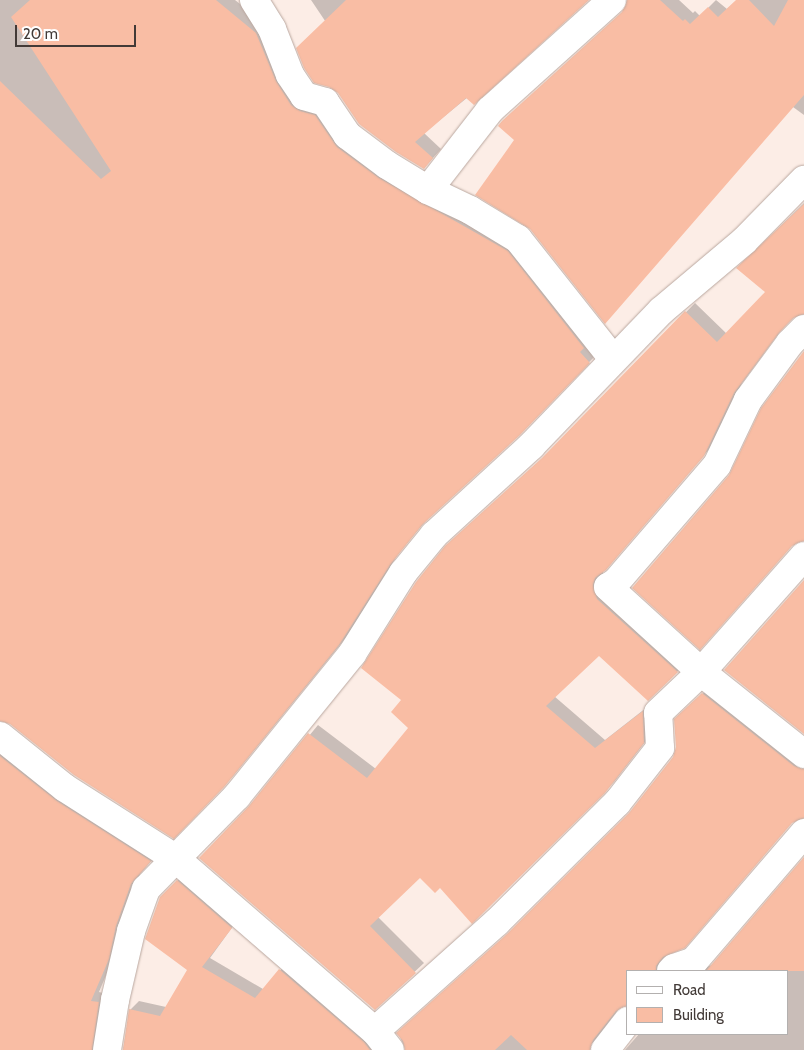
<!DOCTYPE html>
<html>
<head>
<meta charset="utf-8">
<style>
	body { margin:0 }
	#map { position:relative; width:804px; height:1050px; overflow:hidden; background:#fcede6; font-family:Cabin,sans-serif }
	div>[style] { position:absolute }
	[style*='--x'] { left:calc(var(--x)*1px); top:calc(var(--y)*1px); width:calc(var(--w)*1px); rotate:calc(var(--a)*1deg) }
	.shadow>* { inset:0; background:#0003 }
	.building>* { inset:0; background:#f9bda4 }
	.roads { filter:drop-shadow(0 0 1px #b9a79f) drop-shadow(0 0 1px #b9a79f) }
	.street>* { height:28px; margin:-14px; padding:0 14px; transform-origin:14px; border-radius:14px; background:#fff }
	span { translate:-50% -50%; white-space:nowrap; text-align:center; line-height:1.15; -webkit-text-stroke:4px #fff; paint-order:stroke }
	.legend { position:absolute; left:626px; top:970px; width:162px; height:65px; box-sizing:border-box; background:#fff; border:1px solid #b3b0af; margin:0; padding:6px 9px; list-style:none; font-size:15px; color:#423a37 }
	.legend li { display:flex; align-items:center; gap:10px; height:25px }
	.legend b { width:25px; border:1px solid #b3b0af }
	.scale { position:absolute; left:15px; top:25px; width:121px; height:22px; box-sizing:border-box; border:2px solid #423a37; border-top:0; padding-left:6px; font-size:15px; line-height:18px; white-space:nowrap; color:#423a37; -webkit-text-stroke:4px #fff; paint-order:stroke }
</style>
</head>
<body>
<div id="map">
	<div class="shadow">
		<div style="clip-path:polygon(0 0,235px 0,265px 24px,300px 96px,516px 242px,598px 353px,519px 434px,428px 518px,398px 554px,348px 635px,234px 775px,173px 837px,10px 722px,0 719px)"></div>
		<div style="clip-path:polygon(311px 0,587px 0,424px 133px,441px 149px,424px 168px)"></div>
		<div style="clip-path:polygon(628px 0,679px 0,693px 13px,695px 11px,700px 16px,716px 0,727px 9px,737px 0,804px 0,804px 115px,793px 107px,625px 10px)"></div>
		<div style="clip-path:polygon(804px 203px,804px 313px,799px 313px,784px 326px,742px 383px,712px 446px,603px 571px,602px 583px,686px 663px,648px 700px,599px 654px,554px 696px,605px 740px,651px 704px,652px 733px,614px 782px,472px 922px,440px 886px,420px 876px,378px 917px,424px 963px,375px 1009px,250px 807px,318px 725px,376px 769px,410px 727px,403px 700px,550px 451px,695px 303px,727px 334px,767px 292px,738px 268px)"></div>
		<div style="clip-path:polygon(712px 685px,804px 758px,804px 817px,794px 820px,666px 954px,664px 965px,667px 971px,628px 971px,620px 1007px,598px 1037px,602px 1050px,406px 1050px,398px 1033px,518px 925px,630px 813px,674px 758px,677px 747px,675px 720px)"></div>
		<div style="clip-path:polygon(0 740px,159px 852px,140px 874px,125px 916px,117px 949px,99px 992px,107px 994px,103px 1050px,0 1050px)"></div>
		<div style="clip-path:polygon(804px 859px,804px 1050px,625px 1050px,639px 1034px,788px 1034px,788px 971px,698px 971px,714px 964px)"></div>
		<div style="clip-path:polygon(186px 872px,239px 918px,210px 958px,263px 989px,289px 961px,386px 1050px,123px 1050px,130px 1010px,139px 1001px,166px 1007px,189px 970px,161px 898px)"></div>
	</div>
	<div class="building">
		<div style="clip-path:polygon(30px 0,216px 0,256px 33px,276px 81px,291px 105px,300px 111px,315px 115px,337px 147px,379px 178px,508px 251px,584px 348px,580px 352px,590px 363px,520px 435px,422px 525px,390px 565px,339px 645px,225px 786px,174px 839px,74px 775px,10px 724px,0 721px,0 81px,101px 179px,111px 171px,11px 17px)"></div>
		<div style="clip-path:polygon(346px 0,589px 0,474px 105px,466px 98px,415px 142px,433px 158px,424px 169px,396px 152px,359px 124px,338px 93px,329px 87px,314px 83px,304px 68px,296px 48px)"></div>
		<div style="clip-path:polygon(627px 0,660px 0,683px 21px,685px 19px,690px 24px,708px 7px,718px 17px,736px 0,749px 0,774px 26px,788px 0,804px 0,804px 95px,605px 324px,530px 229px,475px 195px,514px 140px,498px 126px,502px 121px,622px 12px)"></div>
		<div style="clip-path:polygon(804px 204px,804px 314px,793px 318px,778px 334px,734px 393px,704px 456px,606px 570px,595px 578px,593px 585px,597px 599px,678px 672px,648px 701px,599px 656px,546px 706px,595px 748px,643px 711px,644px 743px,605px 793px,472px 924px,440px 888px,435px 893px,420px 878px,370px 926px,416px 973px,375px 1010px,199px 858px,249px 806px,308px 733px,367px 778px,408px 728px,391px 712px,401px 700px,361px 668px,416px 582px,445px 546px,542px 458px,685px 311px,717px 342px,765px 292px,736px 268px)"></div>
		<div style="clip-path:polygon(804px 351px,804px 541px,792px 546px,700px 650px,632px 588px,729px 475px,761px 408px)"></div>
		<div style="clip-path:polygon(804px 580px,804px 734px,724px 670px)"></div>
		<div style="clip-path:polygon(702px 693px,794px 766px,804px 769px,804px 818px,792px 823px,685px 948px,663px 957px,656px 966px,656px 971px,628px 971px,628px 1006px,616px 1011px,593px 1040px,590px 1050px,527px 1050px,511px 1035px,495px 1050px,405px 1050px,403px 1041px,396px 1033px,507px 934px,629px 813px,673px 757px,676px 747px,674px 719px)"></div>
		<div style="clip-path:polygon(0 756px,57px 801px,151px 861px,131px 884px,116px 926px,109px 959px,91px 1001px,99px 1002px,92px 1050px,0 1050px)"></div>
		<div style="clip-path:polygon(804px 857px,804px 971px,706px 971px)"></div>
		<div style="clip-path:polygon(177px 880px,232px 928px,202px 967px,255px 998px,279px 969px,364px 1042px,370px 1050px,123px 1050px,129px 1009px,160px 1016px,187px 970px,145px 939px,160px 897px)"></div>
	</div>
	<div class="roads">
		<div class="street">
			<div style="--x:254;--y:0;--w:34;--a:58"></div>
			<div style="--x:272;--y:29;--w:49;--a:68.6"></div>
			<div style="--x:290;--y:75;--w:25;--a:56"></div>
			<div style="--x:304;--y:96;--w:22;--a:16"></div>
			<div style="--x:325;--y:102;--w:40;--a:56"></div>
			<div style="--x:347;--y:135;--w:50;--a:36.9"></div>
			<div style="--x:387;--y:165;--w:48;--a:31.4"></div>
			<div style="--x:428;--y:190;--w:47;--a:25.5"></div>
			<div style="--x:470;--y:210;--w:56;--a:31.1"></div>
			<div style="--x:518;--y:239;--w:153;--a:51.6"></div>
			<div style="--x:428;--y:190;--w:101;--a:-52.2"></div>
			<div style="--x:490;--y:110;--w:164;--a:-42"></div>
			<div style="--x:804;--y:329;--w:20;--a:135"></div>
			<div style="--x:790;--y:343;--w:71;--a:126.4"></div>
			<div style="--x:748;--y:400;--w:72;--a:115.5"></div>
			<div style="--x:717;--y:465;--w:155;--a:130.8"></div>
			<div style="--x:616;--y:582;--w:9;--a:148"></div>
			<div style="--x:608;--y:587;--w:126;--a:42.4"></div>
			<div style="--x:701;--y:672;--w:132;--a:38.5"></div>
			<div style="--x:0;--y:736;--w:83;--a:38.7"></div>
			<div style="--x:65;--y:788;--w:130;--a:32.5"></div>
			<div style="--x:175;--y:858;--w:264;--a:40.9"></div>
			<div style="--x:375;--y:1031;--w:24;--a:52"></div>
			<div style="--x:671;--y:971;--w:4;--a:-45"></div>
			<div style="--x:674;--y:968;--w:21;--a:-19"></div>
			<div style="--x:694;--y:961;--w:169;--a:-49.3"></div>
			<div style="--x:375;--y:1031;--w:164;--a:-41.8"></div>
			<div style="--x:497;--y:922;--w:169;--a:-44.8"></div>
			<div style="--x:617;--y:803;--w:70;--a:-52"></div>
			<div style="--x:660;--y:748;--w:35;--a:-93"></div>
			<div style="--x:658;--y:713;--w:59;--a:-43.6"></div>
			<div style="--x:701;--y:672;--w:155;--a:-48.4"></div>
			<div style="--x:107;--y:1050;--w:51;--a:-80.9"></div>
			<div style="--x:115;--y:1000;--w:71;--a:-76.9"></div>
			<div style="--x:131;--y:931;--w:45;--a:-70.3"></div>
			<div style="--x:146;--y:889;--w:130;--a:-45.6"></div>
			<div style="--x:237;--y:796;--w:183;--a:-51"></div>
			<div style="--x:352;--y:654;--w:96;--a:-57.8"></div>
			<div style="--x:403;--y:573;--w:49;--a:-50.8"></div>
			<div style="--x:434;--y:535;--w:132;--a:-42.5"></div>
			<div style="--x:531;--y:446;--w:187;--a:-46.1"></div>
			<div style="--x:661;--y:311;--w:109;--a:-40.1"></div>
			<div style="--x:744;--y:241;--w:86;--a:-45.5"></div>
			<div style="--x:605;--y:1050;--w:37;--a:-52"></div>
		</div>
	</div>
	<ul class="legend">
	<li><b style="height:6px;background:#fff"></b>Road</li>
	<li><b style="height:14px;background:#f9bda4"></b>Building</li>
	</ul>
	<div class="scale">20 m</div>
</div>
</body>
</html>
